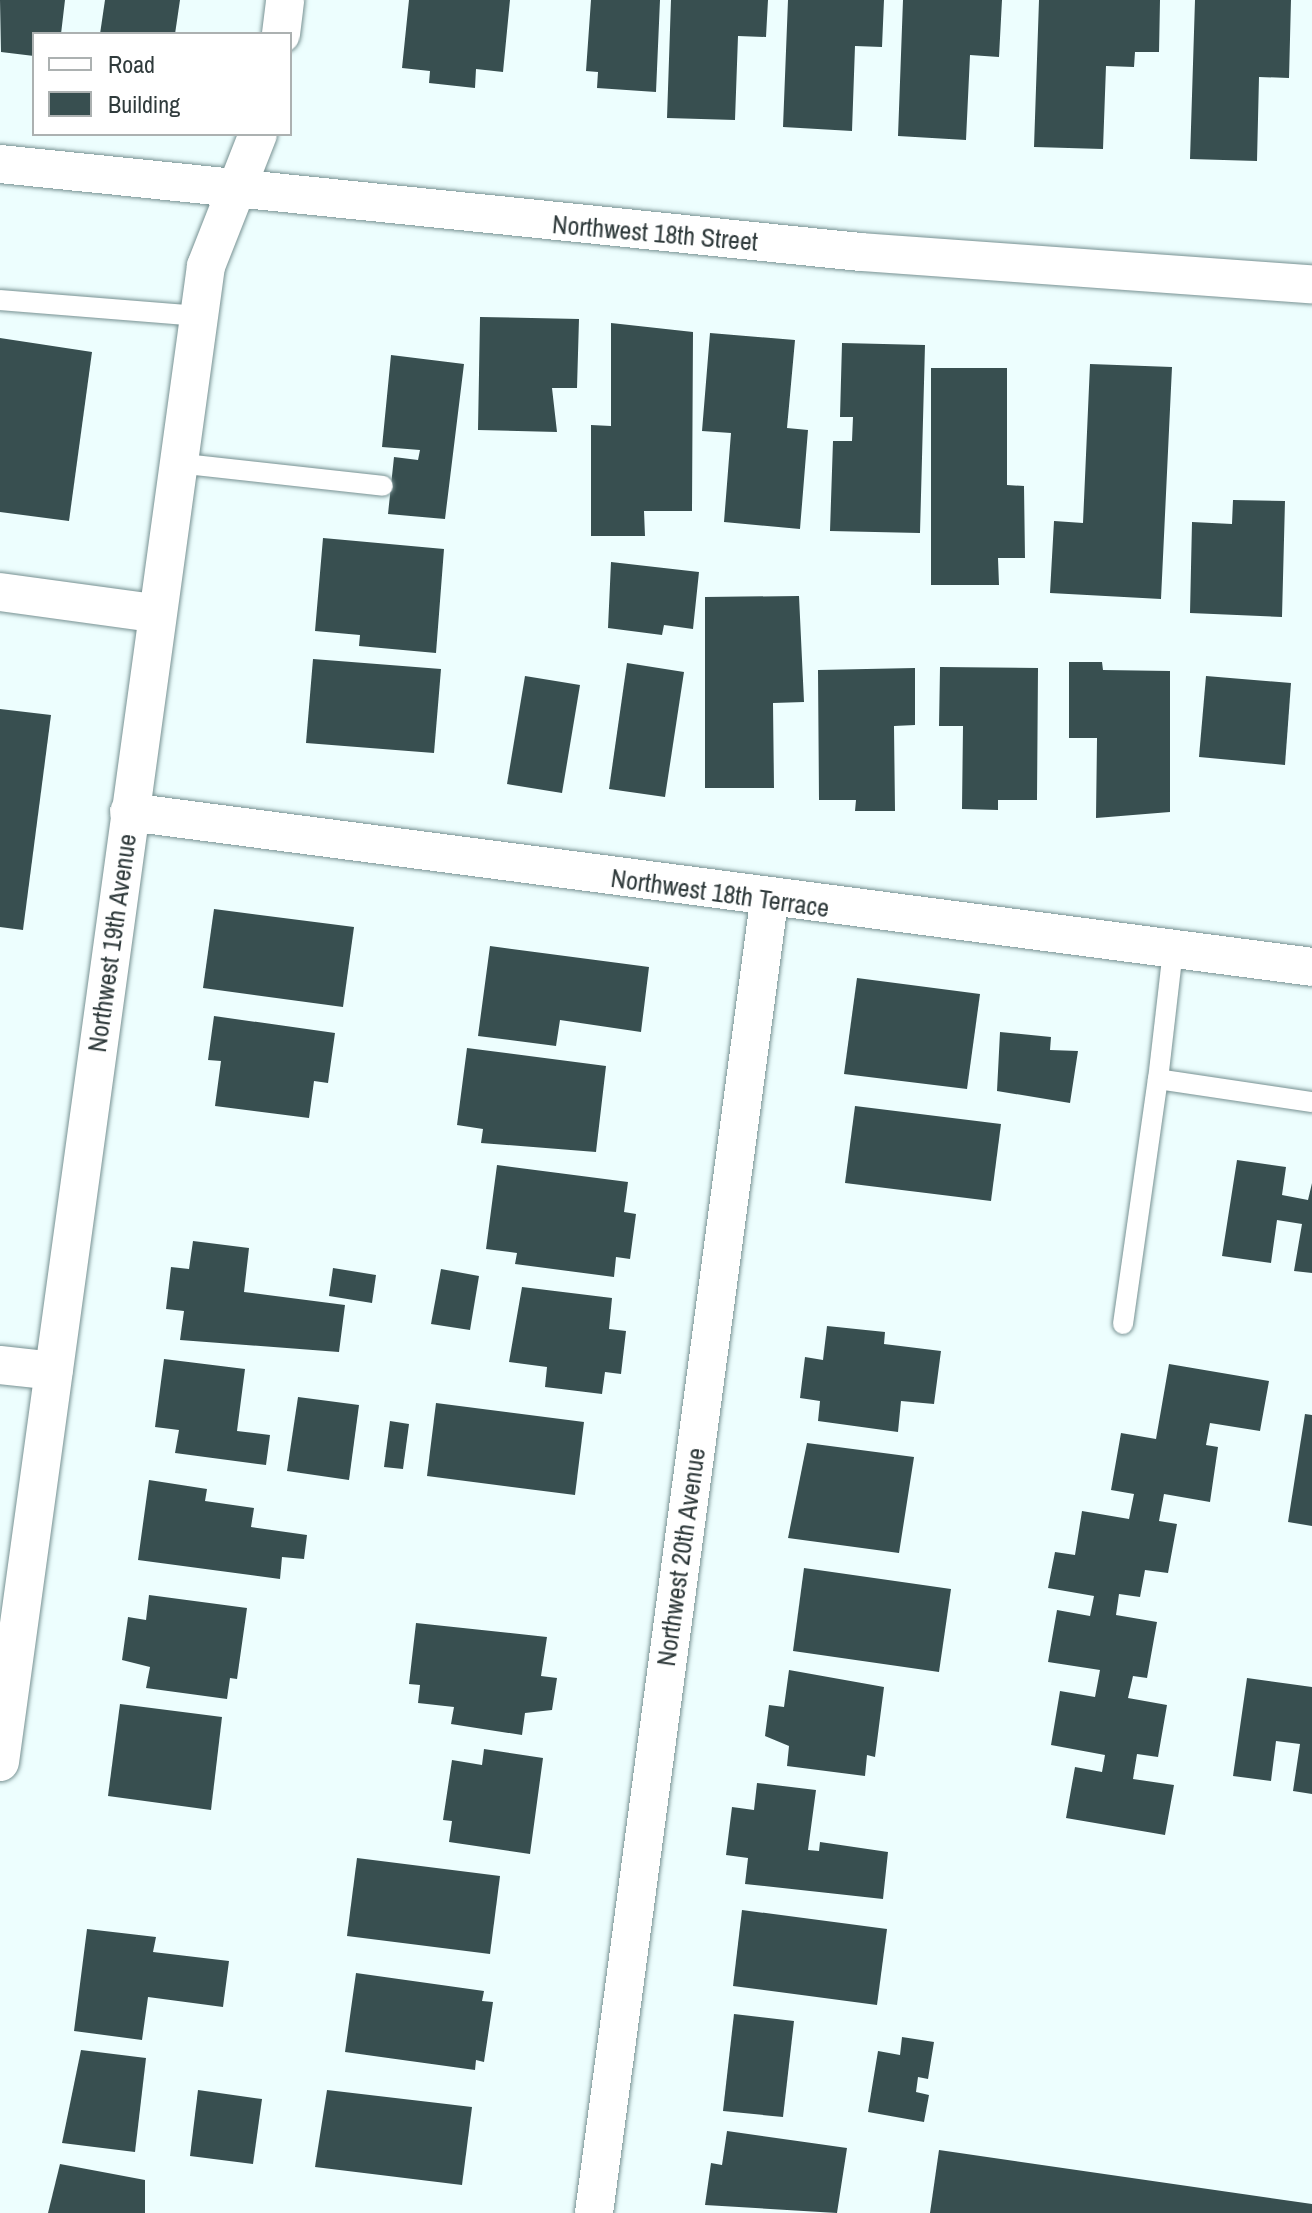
<!DOCTYPE html>
<html>
<head>
<meta charset="utf-8">
<style>
	body { margin:0 }
	#map { position:relative; width:1312px; height:2213px; overflow:hidden; background:#edfefe; font-family:"Archivo Narrow",sans-serif }
	div>[style] { position:absolute }
	[style*='--x'] { left:calc(var(--x)*1px); top:calc(var(--y)*1px); width:calc(var(--w)*1px); rotate:calc(var(--a)*1deg) }
	.building>* { inset:0; background:#384f50 }
	.roads { filter:drop-shadow(0 0 2px #779192) drop-shadow(0 0 2px #779192) }
	.lane>* { height:20px; margin:-10px; padding:0 10px; transform-origin:10px; border-radius:10px; background:#fff }
	.street>* { height:38px; margin:-19px; padding:0 19px; transform-origin:19px; border-radius:19px; background:#fff }
	span { translate:-50% -50%; white-space:nowrap; text-align:center; line-height:1.15; -webkit-text-stroke:8px #fff; paint-order:stroke }
	.street-label { font-size:26px; color:#303b3c }
	.legend { position:absolute; left:32px; top:32px; width:260px; height:104px; box-sizing:border-box; background:#fff; border:2px solid #acb1b1; margin:0; padding:10px 14px; list-style:none; font-size:24px; color:#303b3c }
	.legend li { display:flex; align-items:center; gap:16px; height:40px }
	.legend b { width:40px; border:2px solid #acb1b1 }
</style>
</head>
<body>
<div id="map">
	<div class="building">
		<div style="clip-path:polygon(0 0,65px 0,61px 34px,34px 34px,34px 56px,1px 52px)"></div>
		<div style="clip-path:polygon(105px 0,180px 0,175px 34px,100px 34px)"></div>
		<div style="clip-path:polygon(409px 0,510px 0,503px 72px,476px 69px,475px 88px,429px 83px,430px 71px,402px 68px)"></div>
		<div style="clip-path:polygon(591px 0,660px 0,656px 92px,597px 88px,598px 72px,586px 71px)"></div>
		<div style="clip-path:polygon(671px 0,768px 0,766px 37px,738px 36px,735px 120px,667px 118px)"></div>
		<div style="clip-path:polygon(788px 0,884px 0,882px 47px,855px 46px,852px 131px,783px 127px)"></div>
		<div style="clip-path:polygon(903px 0,1002px 0,999px 57px,970px 55px,966px 140px,898px 136px)"></div>
		<div style="clip-path:polygon(1039px 0,1160px 0,1159px 52px,1135px 52px,1134px 67px,1106px 66px,1103px 149px,1034px 147px)"></div>
		<div style="clip-path:polygon(1195px 0,1291px 0,1289px 78px,1259px 77px,1257px 161px,1190px 159px)"></div>
		<div style="clip-path:polygon(480px 317px,579px 319px,577px 388px,552px 388px,557px 432px,478px 430px)"></div>
		<div style="clip-path:polygon(611px 323px,693px 332px,692px 511px,644px 511px,645px 536px,591px 536px,591px 425px,611px 426px)"></div>
		<div style="clip-path:polygon(710px 333px,795px 340px,787px 428px,808px 430px,800px 529px,724px 522px,731px 433px,702px 431px)"></div>
		<div style="clip-path:polygon(0 338px,92px 352px,69px 521px,0 512px)"></div>
		<div style="clip-path:polygon(842px 343px,925px 345px,920px 533px,830px 531px,833px 441px,852px 441px,853px 417px,840px 417px)"></div>
		<div style="clip-path:polygon(391px 355px,464px 364px,445px 519px,388px 514px,394px 457px,418px 460px,420px 450px,382px 447px)"></div>
		<div style="clip-path:polygon(1090px 364px,1172px 367px,1161px 599px,1050px 593px,1054px 521px,1083px 523px)"></div>
		<div style="clip-path:polygon(931px 368px,1007px 368px,1007px 485px,1024px 486px,1025px 558px,998px 558px,999px 585px,931px 585px)"></div>
		<div style="clip-path:polygon(1233px 500px,1285px 501px,1282px 617px,1190px 613px,1192px 522px,1232px 524px)"></div>
		<div style="clip-path:polygon(323px 538px,444px 549px,436px 653px,359px 646px,360px 635px,315px 631px)"></div>
		<div style="clip-path:polygon(611px 562px,699px 572px,693px 629px,664px 625px,662px 635px,608px 628px)"></div>
		<div style="clip-path:polygon(799px 596px,804px 702px,773px 703px,774px 788px,705px 788px,705px 597px)"></div>
		<div style="clip-path:polygon(313px 659px,441px 669px,434px 753px,306px 743px)"></div>
		<div style="clip-path:polygon(1069px 662px,1102px 662px,1103px 670px,1170px 671px,1170px 812px,1096px 818px,1097px 738px,1069px 738px)"></div>
		<div style="clip-path:polygon(627px 663px,684px 672px,665px 797px,609px 789px)"></div>
		<div style="clip-path:polygon(940px 667px,1038px 668px,1037px 800px,998px 800px,998px 810px,962px 809px,963px 726px,939px 726px)"></div>
		<div style="clip-path:polygon(915px 668px,915px 725px,894px 726px,895px 811px,855px 811px,856px 800px,819px 800px,818px 670px)"></div>
		<div style="clip-path:polygon(525px 676px,580px 685px,562px 793px,507px 784px)"></div>
		<div style="clip-path:polygon(1206px 676px,1291px 683px,1285px 765px,1199px 757px)"></div>
		<div style="clip-path:polygon(0 709px,51px 715px,23px 930px,0 927px)"></div>
		<div style="clip-path:polygon(214px 909px,354px 927px,343px 1007px,203px 988px)"></div>
		<div style="clip-path:polygon(490px 946px,649px 967px,641px 1032px,560px 1020px,556px 1046px,478px 1036px)"></div>
		<div style="clip-path:polygon(857px 978px,980px 994px,967px 1089px,844px 1074px)"></div>
		<div style="clip-path:polygon(214px 1016px,335px 1033px,328px 1083px,314px 1081px,309px 1118px,215px 1106px,221px 1061px,208px 1060px)"></div>
		<div style="clip-path:polygon(1000px 1032px,1051px 1037px,1050px 1050px,1078px 1051px,1070px 1103px,997px 1091px)"></div>
		<div style="clip-path:polygon(467px 1048px,606px 1066px,596px 1152px,481px 1143px,483px 1129px,457px 1125px)"></div>
		<div style="clip-path:polygon(855px 1106px,1001px 1124px,991px 1201px,845px 1183px)"></div>
		<div style="clip-path:polygon(1237px 1160px,1286px 1167px,1282px 1195px,1308px 1200px,1312px 1183px,1312px 1273px,1294px 1271px,1302px 1224px,1277px 1220px,1271px 1263px,1222px 1256px)"></div>
		<div style="clip-path:polygon(497px 1165px,628px 1182px,624px 1212px,636px 1214px,630px 1259px,616px 1257px,614px 1277px,515px 1264px,517px 1253px,486px 1249px)"></div>
		<div style="clip-path:polygon(193px 1241px,249px 1248px,244px 1292px,345px 1305px,339px 1352px,180px 1340px,184px 1311px,166px 1309px,171px 1267px,189px 1269px)"></div>
		<div style="clip-path:polygon(333px 1268px,376px 1275px,372px 1303px,329px 1296px)"></div>
		<div style="clip-path:polygon(441px 1269px,479px 1276px,470px 1330px,431px 1324px)"></div>
		<div style="clip-path:polygon(522px 1287px,612px 1298px,609px 1329px,626px 1331px,621px 1374px,605px 1372px,602px 1394px,545px 1387px,547px 1367px,509px 1362px)"></div>
		<div style="clip-path:polygon(827px 1326px,885px 1332px,884px 1344px,941px 1351px,934px 1404px,901px 1401px,898px 1432px,818px 1421px,820px 1401px,800px 1398px,805px 1357px,823px 1360px)"></div>
		<div style="clip-path:polygon(164px 1359px,245px 1369px,237px 1431px,270px 1435px,266px 1465px,175px 1453px,179px 1430px,155px 1427px)"></div>
		<div style="clip-path:polygon(1169px 1364px,1269px 1381px,1260px 1431px,1210px 1423px,1206px 1445px,1218px 1447px,1210px 1502px,1164px 1494px,1159px 1521px,1177px 1524px,1168px 1573px,1145px 1570px,1140px 1597px,1119px 1594px,1116px 1615px,1157px 1622px,1147px 1678px,1133px 1676px,1128px 1698px,1167px 1705px,1158px 1757px,1137px 1754px,1133px 1779px,1174px 1785px,1165px 1835px,1066px 1818px,1075px 1767px,1102px 1772px,1105px 1755px,1051px 1745px,1060px 1691px,1095px 1697px,1100px 1670px,1048px 1662px,1057px 1610px,1090px 1616px,1094px 1596px,1048px 1588px,1055px 1552px,1075px 1555px,1082px 1511px,1129px 1519px,1134px 1494px,1111px 1490px,1121px 1433px,1156px 1439px)"></div>
		<div style="clip-path:polygon(298px 1397px,359px 1405px,349px 1480px,287px 1471px)"></div>
		<div style="clip-path:polygon(436px 1403px,584px 1422px,575px 1495px,427px 1476px)"></div>
		<div style="clip-path:polygon(1305px 1414px,1312px 1415px,1312px 1526px,1288px 1522px)"></div>
		<div style="clip-path:polygon(390px 1421px,409px 1424px,403px 1469px,384px 1467px)"></div>
		<div style="clip-path:polygon(807px 1443px,914px 1457px,899px 1553px,788px 1538px)"></div>
		<div style="clip-path:polygon(149px 1480px,207px 1489px,205px 1501px,254px 1508px,251px 1527px,307px 1535px,304px 1559px,282px 1557px,280px 1579px,138px 1560px)"></div>
		<div style="clip-path:polygon(804px 1568px,951px 1589px,939px 1672px,793px 1651px)"></div>
		<div style="clip-path:polygon(149px 1595px,247px 1608px,237px 1679px,230px 1678px,227px 1699px,146px 1688px,150px 1667px,122px 1660px,128px 1617px,146px 1620px)"></div>
		<div style="clip-path:polygon(416px 1623px,547px 1637px,541px 1676px,557px 1678px,552px 1710px,525px 1713px,522px 1735px,451px 1724px,454px 1707px,418px 1703px,420px 1685px,409px 1684px)"></div>
		<div style="clip-path:polygon(789px 1670px,884px 1687px,875px 1757px,867px 1755px,865px 1776px,787px 1766px,789px 1746px,765px 1736px,769px 1705px,784px 1707px)"></div>
		<div style="clip-path:polygon(1247px 1678px,1312px 1687px,1312px 1794px,1293px 1791px,1300px 1744px,1276px 1741px,1271px 1781px,1233px 1776px)"></div>
		<div style="clip-path:polygon(120px 1704px,222px 1717px,211px 1810px,108px 1796px)"></div>
		<div style="clip-path:polygon(484px 1749px,543px 1758px,530px 1854px,449px 1842px,452px 1821px,443px 1820px,452px 1760px,482px 1765px)"></div>
		<div style="clip-path:polygon(757px 1783px,816px 1790px,808px 1850px,819px 1851px,820px 1842px,888px 1852px,883px 1899px,745px 1884px,748px 1858px,726px 1855px,732px 1807px,754px 1810px)"></div>
		<div style="clip-path:polygon(357px 1858px,500px 1876px,490px 1954px,347px 1936px)"></div>
		<div style="clip-path:polygon(742px 1910px,887px 1929px,877px 2005px,733px 1986px)"></div>
		<div style="clip-path:polygon(87px 1929px,156px 1937px,153px 1952px,229px 1961px,223px 2007px,148px 1997px,142px 2040px,74px 2031px)"></div>
		<div style="clip-path:polygon(356px 1973px,484px 1991px,482px 2001px,493px 2002px,484px 2062px,476px 2060px,475px 2070px,345px 2052px)"></div>
		<div style="clip-path:polygon(734px 2014px,794px 2021px,783px 2117px,723px 2111px)"></div>
		<div style="clip-path:polygon(902px 2037px,934px 2042px,928px 2079px,918px 2077px,916px 2092px,929px 2095px,924px 2122px,868px 2112px,878px 2051px,900px 2055px)"></div>
		<div style="clip-path:polygon(81px 2050px,146px 2058px,135px 2152px,62px 2143px)"></div>
		<div style="clip-path:polygon(198px 2090px,262px 2099px,253px 2164px,190px 2156px)"></div>
		<div style="clip-path:polygon(327px 2090px,472px 2107px,462px 2185px,315px 2167px)"></div>
		<div style="clip-path:polygon(727px 2131px,847px 2148px,837px 2213px,705px 2205px,711px 2163px,722px 2165px)"></div>
		<div style="clip-path:polygon(939px 2150px,1312px 2204px,1312px 2213px,930px 2213px)"></div>
		<div style="clip-path:polygon(60px 2164px,145px 2180px,145px 2213px,48px 2213px)"></div>
	</div>
	<div class="roads">
		<div class="lane">
			<div style="--x:0;--y:300;--w:199;--a:4.6"></div>
			<div style="--x:176;--y:463;--w:208;--a:6.3"></div>
			<div style="--x:1173;--y:950;--w:130;--a:96.6"></div>
			<div style="--x:1158;--y:1079;--w:156;--a:8.5"></div>
			<div style="--x:1123;--y:1324;--w:247;--a:-81.9"></div>
		</div>
		<div class="street">
			<div style="--x:281;--y:34;--w:34;--a:-83"></div>
			<div style="--x:0;--y:164;--w:865;--a:5.84"></div>
			<div style="--x:861;--y:252;--w:452;--a:4.1"></div>
			<div style="--x:0;--y:592;--w:155;--a:7.8"></div>
			<div style="--x:129;--y:812;--w:1193;--a:7.46"></div>
			<div style="--x:0;--y:1365;--w:54;--a:6.3"></div>
			<div style="--x:0;--y:1762;--w:1510;--a:-82.16"></div>
			<div style="--x:206;--y:266;--w:142;--a:-68.5"></div>
			<div style="--x:594;--y:2213;--w:1324;--a:-82.4"></div>
		</div>
	</div>
	<div class="street-label">
		<span style="left:655px;top:233px;rotate:5deg">Northwest 18th Street</span>
		<span style="left:720px;top:893px;rotate:8deg">Northwest 18th Terrace</span>
		<span style="left:112px;top:943px;rotate:-82deg">Northwest 19th Avenue</span>
		<span style="left:681px;top:1557px;rotate:-82deg">Northwest 20th Avenue</span>
	</div>
	<ul class="legend">
	<li><b style="height:10px;background:#fff"></b>Road</li>
	<li><b style="height:22px;background:#384f50"></b>Building</li>
	</ul>
</div>
</body>
</html>
